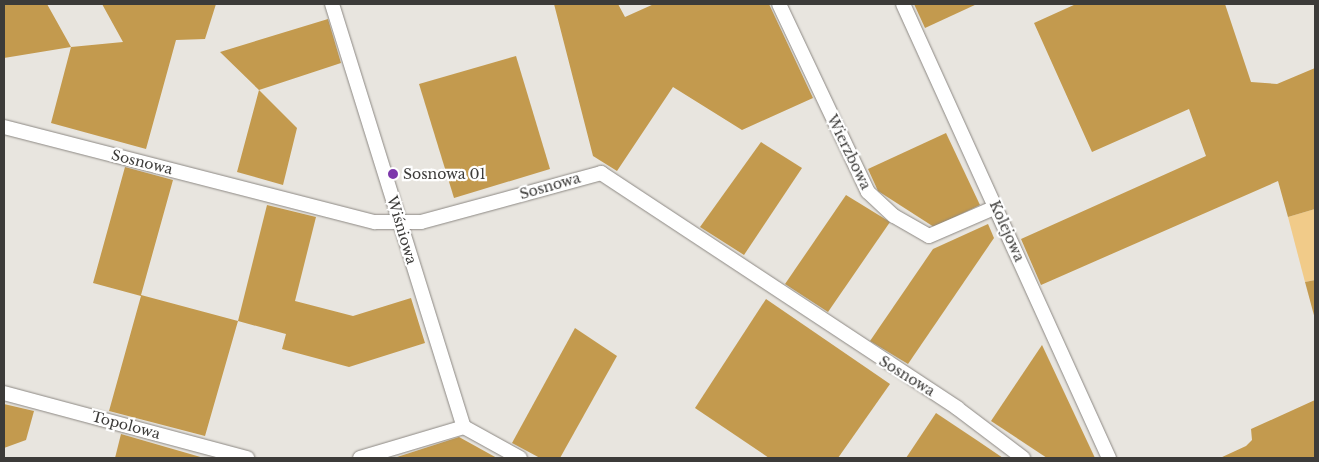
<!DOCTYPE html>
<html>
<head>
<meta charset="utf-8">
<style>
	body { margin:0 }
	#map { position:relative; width:1319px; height:462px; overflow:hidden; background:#e8e5df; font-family:"Libre Baskerville",serif }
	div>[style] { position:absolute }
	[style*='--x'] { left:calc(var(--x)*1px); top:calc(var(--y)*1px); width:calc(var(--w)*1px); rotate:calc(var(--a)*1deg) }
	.green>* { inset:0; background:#f1cb89 }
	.forest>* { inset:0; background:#c39a4e }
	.roads { filter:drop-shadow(0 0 1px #8c8883) drop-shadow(0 0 1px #8c8883) }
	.street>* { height:14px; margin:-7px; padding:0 7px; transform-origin:7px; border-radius:7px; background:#fff }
	.dots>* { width:14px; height:14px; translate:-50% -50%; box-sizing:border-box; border:2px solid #fff; border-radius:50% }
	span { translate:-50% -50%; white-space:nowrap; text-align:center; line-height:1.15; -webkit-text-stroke:4.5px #fff; paint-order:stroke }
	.street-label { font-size:14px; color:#3c3b39 }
	.poi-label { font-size:14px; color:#3c3b39 }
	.left { translate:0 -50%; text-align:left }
	.frame { position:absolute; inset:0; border:5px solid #3c3b39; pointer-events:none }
</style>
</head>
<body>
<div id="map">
	<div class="green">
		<div style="clip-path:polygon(1315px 209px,1315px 280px,1305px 282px,1288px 217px)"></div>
	</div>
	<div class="forest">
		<div style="clip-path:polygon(4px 4px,47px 4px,71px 47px,123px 42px,102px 4px,216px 4px,205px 39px,176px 40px,146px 149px,51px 123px,71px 47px,4px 58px)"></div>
		<div style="clip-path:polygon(554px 4px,618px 4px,625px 17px,654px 4px,769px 4px,813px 98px,742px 130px,673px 87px,617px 171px,593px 156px)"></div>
		<div style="clip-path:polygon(914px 4px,977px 4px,925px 28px)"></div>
		<div style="clip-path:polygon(1076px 4px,1225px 4px,1251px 82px,1277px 84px,1315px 68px,1315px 209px,1288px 217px,1278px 181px,1041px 285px,1021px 239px,1206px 156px,1189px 109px,1092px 152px,1034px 23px)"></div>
		<div style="clip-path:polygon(328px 19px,341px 63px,259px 90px,297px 128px,283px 185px,237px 172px,259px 90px,220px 52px)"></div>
		<div style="clip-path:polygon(516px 56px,550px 169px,454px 198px,419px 84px)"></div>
		<div style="clip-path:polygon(946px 133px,980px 205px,934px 227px,878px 191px,868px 169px)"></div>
		<div style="clip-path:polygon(761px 142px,802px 168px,744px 255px,700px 227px)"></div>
		<div style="clip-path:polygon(125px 167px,173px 180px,141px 295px,238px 321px,267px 205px,316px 217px,295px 301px,353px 316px,411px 298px,425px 343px,349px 367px,282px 349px,286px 334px,238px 321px,205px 436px,109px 411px,141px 296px,93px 283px)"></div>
		<div style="clip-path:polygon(846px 195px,890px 222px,828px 312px,785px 284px)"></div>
		<div style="clip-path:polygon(988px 224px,994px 238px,908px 364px,870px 341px,933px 249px)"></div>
		<div style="clip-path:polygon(1315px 280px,1315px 319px,1305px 282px)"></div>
		<div style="clip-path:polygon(766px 299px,890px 384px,838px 458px,769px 458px,695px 408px)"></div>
		<div style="clip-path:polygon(575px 328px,617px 356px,560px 458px,540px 458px,512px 443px)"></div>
		<div style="clip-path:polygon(1042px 345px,1095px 458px,1047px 458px,991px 421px)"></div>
		<div style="clip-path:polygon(1315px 400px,1315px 458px,1220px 458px,1246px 446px,1252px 440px,1251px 429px)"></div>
		<div style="clip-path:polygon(4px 404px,34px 411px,26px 440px,4px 448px)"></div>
		<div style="clip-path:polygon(936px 413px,978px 441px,1003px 458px,906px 458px)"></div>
		<div style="clip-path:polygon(121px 434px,204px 458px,115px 458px)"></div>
		<div style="clip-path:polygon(459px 437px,497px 458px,394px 458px)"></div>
	</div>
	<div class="roads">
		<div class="street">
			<div style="--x:332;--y:4;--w:443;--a:72.7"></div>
			<div style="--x:779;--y:4;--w:208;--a:64.7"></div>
			<div style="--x:868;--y:192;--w:35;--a:43"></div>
			<div style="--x:894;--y:216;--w:40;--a:29.7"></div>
			<div style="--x:929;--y:236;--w:73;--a:-23.4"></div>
			<div style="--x:903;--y:4;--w:499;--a:65.6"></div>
			<div style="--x:4;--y:127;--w:383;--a:14.4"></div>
			<div style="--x:375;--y:222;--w:46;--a:0"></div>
			<div style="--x:421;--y:222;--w:187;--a:-15.2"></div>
			<div style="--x:601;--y:173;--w:427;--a:33.4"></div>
			<div style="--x:957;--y:408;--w:83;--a:37.1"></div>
			<div style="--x:4;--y:393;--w:252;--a:15"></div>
			<div style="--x:360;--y:458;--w:109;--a:-16.6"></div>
			<div style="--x:464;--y:427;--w:64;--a:29"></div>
		</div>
	</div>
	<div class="dots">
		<div style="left:393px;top:174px;background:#7d38ab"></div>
	</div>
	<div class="street-label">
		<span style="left:849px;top:152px;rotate:64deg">Wierzbowa</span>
		<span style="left:142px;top:162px;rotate:14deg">Sosnowa</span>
		<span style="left:550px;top:186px;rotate:-16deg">Sosnowa</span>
		<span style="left:402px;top:230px;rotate:73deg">Wiśniowa</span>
		<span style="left:1007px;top:231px;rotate:66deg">Kolejowa</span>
		<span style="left:907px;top:376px;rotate:32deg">Sosnowa</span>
		<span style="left:126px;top:425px;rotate:15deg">Topolowa</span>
	</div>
	<div class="poi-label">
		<span class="left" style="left:403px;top:174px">Sosnowa 01</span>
	</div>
	<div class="frame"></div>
</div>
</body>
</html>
